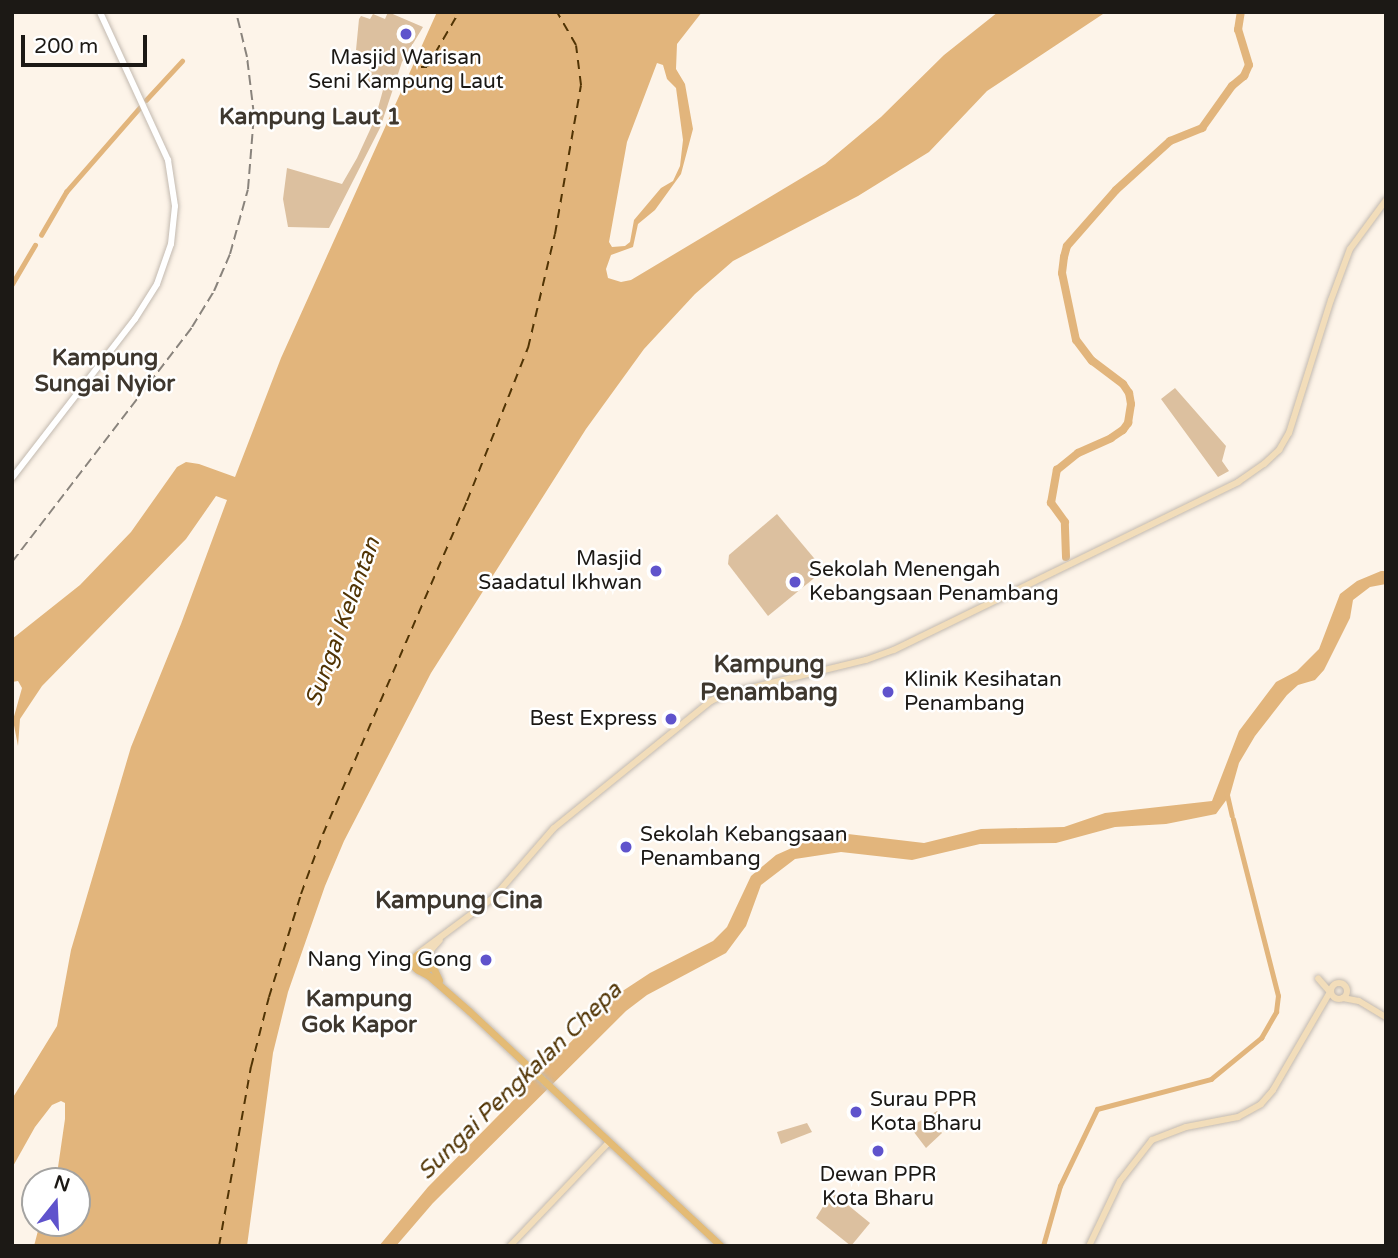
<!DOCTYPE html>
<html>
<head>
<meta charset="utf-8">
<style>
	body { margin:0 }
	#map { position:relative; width:1398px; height:1258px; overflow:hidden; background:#fdf4e9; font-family:"Varela Round",sans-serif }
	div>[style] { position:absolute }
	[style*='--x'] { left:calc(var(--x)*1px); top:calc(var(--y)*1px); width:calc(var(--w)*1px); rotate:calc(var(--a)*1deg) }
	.green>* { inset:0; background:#dcc09f }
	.water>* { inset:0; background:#e2b57c }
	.canal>* { height:4.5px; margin:-2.25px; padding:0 2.25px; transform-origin:2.25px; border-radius:2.25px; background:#e2b57c }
	.river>* { height:8px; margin:-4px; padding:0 4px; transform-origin:4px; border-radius:4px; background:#e2b57c }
	.ferry>* { height:2px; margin-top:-1px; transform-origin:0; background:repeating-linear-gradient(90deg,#513404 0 9px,transparent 0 16px) }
	.roads { filter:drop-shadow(0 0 2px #c3bab0) drop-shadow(0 0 2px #c3bab0) }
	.tertiary>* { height:6px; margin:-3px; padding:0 3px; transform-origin:3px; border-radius:3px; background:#fff }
	.secondary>* { height:6px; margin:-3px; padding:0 3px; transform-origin:3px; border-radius:3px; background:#f2ddba }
	.secondary>.ring { margin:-3px; padding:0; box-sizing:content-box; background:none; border:6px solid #f2ddba; border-radius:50% }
	.primary>* { height:7px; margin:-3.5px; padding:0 3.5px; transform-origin:3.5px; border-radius:3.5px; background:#e4bb75 }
	.primary>.ring { margin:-3.5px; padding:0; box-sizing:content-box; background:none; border:7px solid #e4bb75; border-radius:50% }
	.rail>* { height:2px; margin-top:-1px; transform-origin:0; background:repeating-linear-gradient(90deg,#89837c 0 10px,transparent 0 15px) }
	.dots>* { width:19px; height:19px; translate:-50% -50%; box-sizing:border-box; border:4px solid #fff; border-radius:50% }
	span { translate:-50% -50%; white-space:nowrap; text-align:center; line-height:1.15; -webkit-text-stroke:5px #fff; paint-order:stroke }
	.poi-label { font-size:21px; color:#1c1915 }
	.right { translate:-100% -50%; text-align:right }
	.left { translate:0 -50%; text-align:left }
	.neighbourhood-label { font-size:23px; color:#3e372e; font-weight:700 }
	.water-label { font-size:23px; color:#513404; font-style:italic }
	.quarter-label { font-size:24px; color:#3e372e; font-weight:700 }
	.frame { position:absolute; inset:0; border:14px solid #1c1915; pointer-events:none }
	.north { position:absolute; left:21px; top:1167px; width:70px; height:70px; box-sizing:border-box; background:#fff; border:2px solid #a4a3a1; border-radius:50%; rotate:18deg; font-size:19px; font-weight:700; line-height:28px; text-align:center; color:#1c1915 }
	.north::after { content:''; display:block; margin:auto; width:24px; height:32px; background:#5f53cc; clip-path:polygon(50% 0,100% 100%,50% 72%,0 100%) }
	.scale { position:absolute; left:21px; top:35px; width:126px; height:32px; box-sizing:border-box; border:4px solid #1c1915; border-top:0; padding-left:9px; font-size:21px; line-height:24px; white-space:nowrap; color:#1c1915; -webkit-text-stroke:5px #fff; paint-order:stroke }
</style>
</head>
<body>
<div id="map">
	<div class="green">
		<div style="clip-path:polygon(388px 12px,423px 27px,402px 62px,380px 128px,329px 228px,288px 227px,283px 199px,287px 168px,342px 184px,357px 158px,375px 119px,383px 90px,364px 80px,374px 58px,356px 50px,359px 19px,361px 16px,370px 19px,373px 14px,385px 19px)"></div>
		<div style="clip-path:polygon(1175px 388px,1226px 446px,1222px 461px,1229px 471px,1218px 477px,1161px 399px)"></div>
		<div style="clip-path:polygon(777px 514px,824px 570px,768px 616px,728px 564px,729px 555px)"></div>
		<div style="clip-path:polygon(937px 1111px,943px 1118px,935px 1125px,942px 1133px,926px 1148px,910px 1127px)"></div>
		<div style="clip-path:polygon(807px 1123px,812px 1132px,781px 1144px,777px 1132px)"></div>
		<div style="clip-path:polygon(832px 1192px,870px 1223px,851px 1246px,816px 1218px)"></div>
	</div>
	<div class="water">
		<div style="clip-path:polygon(evenodd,437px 12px,702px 12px,677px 44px,676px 69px,685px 84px,693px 129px,681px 174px,655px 210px,638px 224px,633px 247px,611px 255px,606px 269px,608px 278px,621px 282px,631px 280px,825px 164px,881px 117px,944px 55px,998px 12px,1106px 12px,987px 91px,929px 152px,858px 196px,733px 261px,695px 294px,644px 349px,586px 429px,431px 673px,344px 841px,325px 886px,288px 992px,273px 1053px,247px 1246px,34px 1246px,40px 1223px,77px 1223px,77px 1181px,56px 1181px,65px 1119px,65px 1103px,61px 1101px,52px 1105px,35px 1127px,12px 1168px,12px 1099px,57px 1026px,71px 950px,131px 747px,181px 624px,227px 500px,216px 496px,186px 539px,42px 686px,20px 719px,18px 746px,13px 720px,22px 688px,18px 681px,12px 682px,12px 639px,80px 585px,131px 532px,177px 467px,186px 462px,199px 464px,235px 477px,281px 358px,437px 12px,657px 63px,663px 65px,667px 79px,676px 88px,683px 140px,680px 166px,673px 181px,661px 188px,634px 220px,630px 242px,625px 246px,612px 247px,609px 242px,627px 142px,657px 63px)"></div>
		<div style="clip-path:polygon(1381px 571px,1386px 571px,1386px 584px,1370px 587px,1353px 600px,1350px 618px,1324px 670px,1315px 680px,1298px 685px,1287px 695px,1255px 736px,1239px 763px,1230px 795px,1216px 814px,1166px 824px,1115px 827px,1056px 843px,980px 844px,912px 860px,841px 852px,795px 859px,761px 885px,746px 926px,726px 953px,647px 995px,626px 1011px,433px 1203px,396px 1246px,379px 1246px,428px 1187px,618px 994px,650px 973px,713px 941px,727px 927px,751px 876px,776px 855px,821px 835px,848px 834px,924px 843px,981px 829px,1064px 827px,1105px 813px,1212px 801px,1239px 731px,1276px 682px,1297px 671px,1319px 649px,1340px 594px,1357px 581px)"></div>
	</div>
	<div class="canal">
		<div style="--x:146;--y:100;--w:53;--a:-47.3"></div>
		<div style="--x:41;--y:235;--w:50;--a:-59.8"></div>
		<div style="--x:66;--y:192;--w:114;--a:-48.9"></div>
		<div style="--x:12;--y:284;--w:45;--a:-59.5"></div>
		<div style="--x:1227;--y:793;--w:23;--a:77"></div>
		<div style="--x:1043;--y:1246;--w:62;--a:-74.2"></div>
		<div style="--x:1060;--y:1186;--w:85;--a:-64.3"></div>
		<div style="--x:1097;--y:1109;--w:118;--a:-14.7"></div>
		<div style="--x:1211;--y:1079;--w:65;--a:-39.4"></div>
		<div style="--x:1261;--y:1038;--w:30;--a:-60"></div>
		<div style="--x:1276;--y:1012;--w:16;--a:-83"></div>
		<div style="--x:1278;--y:996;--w:182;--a:-104.3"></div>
	</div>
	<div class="river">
		<div style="--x:1066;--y:557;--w:35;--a:-92"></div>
		<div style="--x:1065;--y:522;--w:24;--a:-126"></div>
		<div style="--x:1051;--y:503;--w:34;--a:-80"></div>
		<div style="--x:1057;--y:470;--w:27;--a:-39"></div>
		<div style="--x:1078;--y:453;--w:36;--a:-24"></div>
		<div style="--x:1111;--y:438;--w:14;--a:-34"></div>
		<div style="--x:1123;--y:430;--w:9;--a:-54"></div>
		<div style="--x:1128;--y:423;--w:19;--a:-81"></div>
		<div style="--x:1131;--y:404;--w:11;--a:-100"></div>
		<div style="--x:1129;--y:393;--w:11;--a:-124"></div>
		<div style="--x:1123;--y:384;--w:39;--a:-143"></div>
		<div style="--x:1092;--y:361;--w:26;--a:-127"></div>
		<div style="--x:1076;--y:340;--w:68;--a:-101.8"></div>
		<div style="--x:1062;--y:273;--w:16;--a:-83"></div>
		<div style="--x:1064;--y:257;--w:11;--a:-75"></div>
		<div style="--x:1067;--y:246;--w:74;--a:-48.8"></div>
		<div style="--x:1116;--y:190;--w:73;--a:-42.2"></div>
		<div style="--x:1170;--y:141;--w:35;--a:-22"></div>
		<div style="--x:1202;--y:128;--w:52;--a:-54.5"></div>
		<div style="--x:1232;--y:86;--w:16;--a:-40"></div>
		<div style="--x:1244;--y:76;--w:12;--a:-66"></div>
		<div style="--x:1249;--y:65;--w:37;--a:-107"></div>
		<div style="--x:1238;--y:30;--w:18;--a:-81"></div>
	</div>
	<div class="ferry">
		<div style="--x:421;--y:67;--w:6;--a:0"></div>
		<div style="--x:427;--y:67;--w:64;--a:-59.8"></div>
		<div style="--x:219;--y:1246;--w:182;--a:-79.9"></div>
		<div style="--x:251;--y:1067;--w:72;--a:-75.6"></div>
		<div style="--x:269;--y:997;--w:108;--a:-72.7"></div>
		<div style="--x:301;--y:894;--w:64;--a:-69.9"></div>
		<div style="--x:323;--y:834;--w:363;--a:-66.6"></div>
		<div style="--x:467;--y:501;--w:165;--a:-68.3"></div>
		<div style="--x:528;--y:348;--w:117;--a:-76.7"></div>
		<div style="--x:555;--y:234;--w:151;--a:-80.1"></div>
		<div style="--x:581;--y:85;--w:40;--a:-97.1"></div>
		<div style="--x:576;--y:45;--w:38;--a:-120"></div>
	</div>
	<div class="roads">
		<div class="tertiary">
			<div style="--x:12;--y:478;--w:201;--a:-52.3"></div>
			<div style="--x:135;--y:319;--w:41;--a:-57.8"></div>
			<div style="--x:157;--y:284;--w:42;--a:-70.7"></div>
			<div style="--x:171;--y:244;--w:38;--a:-84"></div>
			<div style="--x:175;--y:206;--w:47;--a:-98.7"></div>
			<div style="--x:168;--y:160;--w:163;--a:-114.7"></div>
		</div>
		<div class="secondary">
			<div style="--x:419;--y:953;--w:94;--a:-36.7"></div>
			<div style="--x:494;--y:897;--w:91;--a:-49"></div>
			<div style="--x:554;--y:828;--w:202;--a:-39"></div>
			<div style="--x:711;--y:701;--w:17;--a:-25"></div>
			<div style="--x:726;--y:694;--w:144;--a:-13.7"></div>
			<div style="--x:866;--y:660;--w:30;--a:-20"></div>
			<div style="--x:894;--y:650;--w:383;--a:-26"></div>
			<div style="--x:1238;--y:482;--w:32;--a:-35"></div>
			<div style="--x:1264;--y:464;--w:21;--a:-43"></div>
			<div style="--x:1279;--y:450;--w:20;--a:-60"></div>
			<div style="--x:1289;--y:433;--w:139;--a:-72.5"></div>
			<div style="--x:1331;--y:300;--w:54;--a:-69.6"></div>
			<div style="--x:1350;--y:249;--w:61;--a:-53.7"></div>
			<div style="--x:430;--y:959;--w:9;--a:-84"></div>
			<div style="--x:431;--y:950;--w:13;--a:-48"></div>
			<div class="ring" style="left:1331px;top:983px;width:10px;height:10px"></div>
			<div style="--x:1343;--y:998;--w:16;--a:11"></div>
			<div style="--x:1359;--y:1001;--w:31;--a:31"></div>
			<div style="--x:510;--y:1246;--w:144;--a:-46.4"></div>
			<div style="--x:1089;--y:1246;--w:72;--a:-64.5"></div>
			<div style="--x:1120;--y:1181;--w:52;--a:-52"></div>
			<div style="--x:1152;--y:1140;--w:36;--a:-21"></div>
			<div style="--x:1186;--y:1127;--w:53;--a:-10.9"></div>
			<div style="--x:1238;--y:1117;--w:26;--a:-29"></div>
			<div style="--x:1261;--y:1104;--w:18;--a:-49"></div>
			<div style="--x:1273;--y:1090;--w:113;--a:-59.8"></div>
			<div style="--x:1330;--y:992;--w:18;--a:-131"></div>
		</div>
		<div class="primary">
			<div class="ring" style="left:413px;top:953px;width:11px;height:11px"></div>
			<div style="--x:431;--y:963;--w:19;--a:65"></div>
			<div style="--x:418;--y:970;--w:13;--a:29"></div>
			<div style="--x:429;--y:976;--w:53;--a:41.2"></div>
			<div style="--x:469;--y:1011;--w:345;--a:43"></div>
		</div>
	</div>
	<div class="rail">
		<div style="--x:12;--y:562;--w:296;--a:-52.5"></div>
		<div style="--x:192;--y:327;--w:42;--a:-58.6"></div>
		<div style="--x:214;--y:291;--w:40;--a:-66.6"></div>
		<div style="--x:230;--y:254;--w:67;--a:-74.5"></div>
		<div style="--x:248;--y:189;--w:74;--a:-85.4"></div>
		<div style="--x:254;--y:115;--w:58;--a:-96.9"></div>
		<div style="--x:247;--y:57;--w:46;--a:-103.7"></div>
	</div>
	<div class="dots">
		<div style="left:406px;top:34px;background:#5f53cc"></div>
		<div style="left:656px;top:571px;background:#5f53cc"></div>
		<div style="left:795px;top:582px;background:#5f53cc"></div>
		<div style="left:888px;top:692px;background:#5f53cc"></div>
		<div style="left:671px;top:719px;background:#5f53cc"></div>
		<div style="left:626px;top:847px;background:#5f53cc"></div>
		<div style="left:486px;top:960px;background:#5f53cc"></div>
		<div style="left:856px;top:1112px;background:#5f53cc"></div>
		<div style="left:878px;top:1151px;background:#5f53cc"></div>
	</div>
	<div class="poi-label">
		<span style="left:406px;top:70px">Masjid Warisan<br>Seni Kampung Laut</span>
		<span class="right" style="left:642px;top:571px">Masjid<br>Saadatul Ikhwan</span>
		<span class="left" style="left:809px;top:582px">Sekolah Menengah<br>Kebangsaan Penambang</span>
		<span class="left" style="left:904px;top:692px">Klinik Kesihatan<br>Penambang</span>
		<span class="right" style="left:657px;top:719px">Best Express</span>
		<span class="left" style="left:640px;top:847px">Sekolah Kebangsaan<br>Penambang</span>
		<span class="right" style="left:472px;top:960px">Nang Ying Gong</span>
		<span class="left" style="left:870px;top:1112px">Surau PPR<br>Kota Bharu</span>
		<span style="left:878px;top:1187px">Dewan PPR<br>Kota Bharu</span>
	</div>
	<div class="neighbourhood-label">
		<span style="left:310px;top:117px">Kampung Laut 1</span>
		<span style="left:105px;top:371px">Kampung<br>Sungai Nyior</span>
		<span style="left:359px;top:1012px">Kampung<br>Gok Kapor</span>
	</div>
	<div class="water-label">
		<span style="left:343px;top:622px;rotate:-70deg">Sungai Kelantan</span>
		<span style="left:520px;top:1081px;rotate:-44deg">Sungai Pengkalan Chepa</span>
	</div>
	<div class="quarter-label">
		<span style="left:769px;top:679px">Kampung<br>Penambang</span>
		<span style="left:459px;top:901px">Kampung Cina</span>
	</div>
	<div class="frame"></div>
	<div class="north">N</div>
	<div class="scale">200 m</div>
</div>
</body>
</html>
